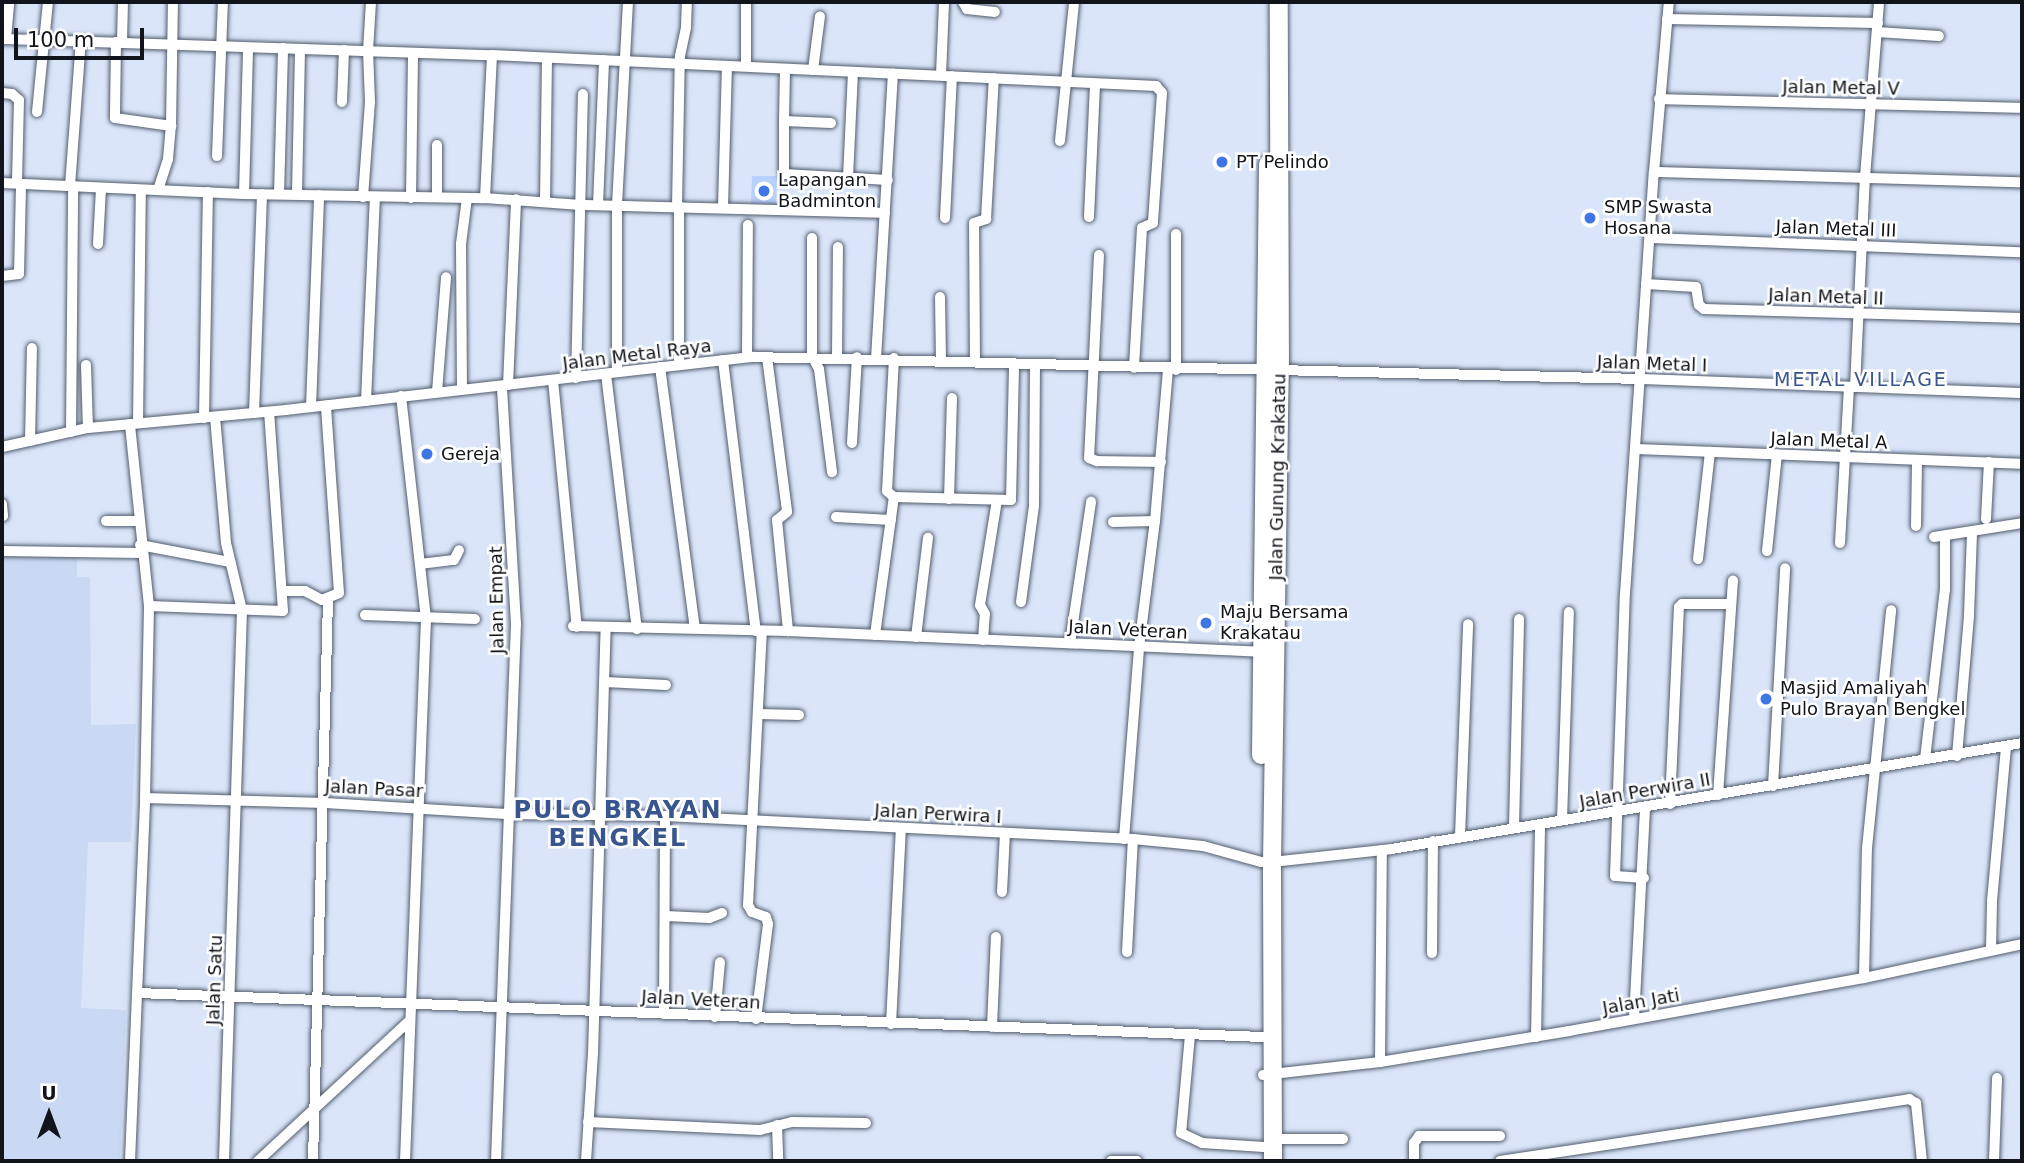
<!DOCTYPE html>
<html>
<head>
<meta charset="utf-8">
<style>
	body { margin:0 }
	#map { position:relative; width:2024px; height:1163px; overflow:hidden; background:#dae5fa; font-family:"DejaVu Sans",sans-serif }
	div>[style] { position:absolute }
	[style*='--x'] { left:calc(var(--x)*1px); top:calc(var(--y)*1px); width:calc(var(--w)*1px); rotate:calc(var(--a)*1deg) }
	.built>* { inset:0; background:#c9d8f3 }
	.green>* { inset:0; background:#b9d1fe }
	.roads { filter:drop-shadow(0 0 2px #525c6d) drop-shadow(0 0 2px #525c6d) }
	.minor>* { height:10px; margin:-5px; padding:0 5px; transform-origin:5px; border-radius:5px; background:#fff }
	.trunk>* { height:18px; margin:-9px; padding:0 9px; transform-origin:9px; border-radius:9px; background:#fff }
	.dots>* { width:19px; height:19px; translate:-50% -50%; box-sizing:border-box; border:4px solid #fff; border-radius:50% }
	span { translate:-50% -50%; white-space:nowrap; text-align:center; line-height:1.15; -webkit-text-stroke:5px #fff; paint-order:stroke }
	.street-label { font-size:18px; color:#11141b }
	.poi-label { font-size:18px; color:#11141b }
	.left { translate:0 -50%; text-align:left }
	.neighbourhood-label { font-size:19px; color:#38558e; letter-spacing:2px }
	.district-label { font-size:24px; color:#38558e; font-weight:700; letter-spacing:2px }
	.frame { position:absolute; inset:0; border:4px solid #11141b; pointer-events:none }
	.north { position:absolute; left:14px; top:1079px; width:70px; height:70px; -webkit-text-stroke:5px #fff; paint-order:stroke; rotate:0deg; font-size:19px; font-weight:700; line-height:28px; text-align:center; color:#11141b }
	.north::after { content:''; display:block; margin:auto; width:24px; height:32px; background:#11141b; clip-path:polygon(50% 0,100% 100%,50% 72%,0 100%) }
	.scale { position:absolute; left:14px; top:28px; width:130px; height:32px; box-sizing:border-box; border:4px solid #11141b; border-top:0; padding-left:9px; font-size:21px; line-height:24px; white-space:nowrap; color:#11141b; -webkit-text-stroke:5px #fff; paint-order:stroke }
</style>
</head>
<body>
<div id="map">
	<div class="built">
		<div style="clip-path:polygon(2px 553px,77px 555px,77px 577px,90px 577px,91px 725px,136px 724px,131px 842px,88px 842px,81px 1008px,126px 1010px,120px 1161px,2px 1161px)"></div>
	</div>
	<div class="green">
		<div style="clip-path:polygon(752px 176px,777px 176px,776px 206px,751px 205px)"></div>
	</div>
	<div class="roads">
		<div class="minor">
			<div style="--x:746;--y:2;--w:64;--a:90"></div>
			<div style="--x:963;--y:2;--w:8;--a:60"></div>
			<div style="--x:967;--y:9;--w:28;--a:6"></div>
			<div style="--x:1667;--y:19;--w:211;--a:1.1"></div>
			<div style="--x:1877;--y:32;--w:62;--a:3.7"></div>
			<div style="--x:2;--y:39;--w:490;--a:1.9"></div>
			<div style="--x:492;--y:55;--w:665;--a:2.67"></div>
			<div style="--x:1156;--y:86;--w:9;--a:49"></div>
			<div style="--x:1162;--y:93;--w:130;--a:94"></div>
			<div style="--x:1153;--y:223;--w:12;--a:156"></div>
			<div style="--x:1142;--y:228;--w:140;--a:93.3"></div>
			<div style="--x:6;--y:39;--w:37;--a:-85"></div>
			<div style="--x:116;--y:42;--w:76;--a:90.8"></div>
			<div style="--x:115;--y:118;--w:57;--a:8.1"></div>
			<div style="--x:122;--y:42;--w:40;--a:-88.6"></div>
			<div style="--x:813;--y:70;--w:54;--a:-82.6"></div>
			<div style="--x:941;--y:75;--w:73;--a:-87.6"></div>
			<div style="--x:2;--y:93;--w:10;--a:6"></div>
			<div style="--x:12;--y:94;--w:9;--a:41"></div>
			<div style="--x:19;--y:100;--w:83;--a:91.4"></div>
			<div style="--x:1659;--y:99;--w:363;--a:1.4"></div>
			<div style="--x:342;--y:102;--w:52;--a:-87.8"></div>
			<div style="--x:37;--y:112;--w:111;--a:-84.3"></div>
			<div style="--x:784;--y:121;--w:52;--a:-88.9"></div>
			<div style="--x:831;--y:123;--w:47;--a:-177.6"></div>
			<div style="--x:784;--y:121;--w:53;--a:90"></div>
			<div style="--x:784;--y:174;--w:104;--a:3.3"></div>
			<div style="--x:1060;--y:141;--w:140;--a:-84.2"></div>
			<div style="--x:217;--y:156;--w:154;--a:-87.8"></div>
			<div style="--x:1654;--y:172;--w:368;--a:1.6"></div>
			<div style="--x:848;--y:178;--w:106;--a:-87.3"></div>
			<div style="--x:2;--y:183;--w:242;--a:2.6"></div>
			<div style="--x:244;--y:194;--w:241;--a:1"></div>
			<div style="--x:485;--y:198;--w:96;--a:4.2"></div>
			<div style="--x:581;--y:205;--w:304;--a:1.5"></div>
			<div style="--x:70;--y:186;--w:145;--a:-85.7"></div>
			<div style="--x:158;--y:190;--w:33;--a:-72"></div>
			<div style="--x:168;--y:159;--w:33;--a:-85"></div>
			<div style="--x:171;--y:126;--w:124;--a:-89.1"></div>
			<div style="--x:244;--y:194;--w:146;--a:-88.4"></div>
			<div style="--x:279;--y:194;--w:146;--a:-88.4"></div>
			<div style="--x:297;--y:194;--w:145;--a:-88.8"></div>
			<div style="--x:363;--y:197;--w:95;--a:-85.8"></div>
			<div style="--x:370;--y:102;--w:51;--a:-92.2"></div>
			<div style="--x:368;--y:51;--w:49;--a:-86.5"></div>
			<div style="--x:437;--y:197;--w:52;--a:-90"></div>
			<div style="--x:411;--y:198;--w:145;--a:-89.2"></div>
			<div style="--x:485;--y:198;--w:143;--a:-87.2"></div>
			<div style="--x:545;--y:202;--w:144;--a:-89.2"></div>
			<div style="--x:598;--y:205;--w:145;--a:-87.6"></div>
			<div style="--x:677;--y:206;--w:150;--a:-88.9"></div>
			<div style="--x:680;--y:56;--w:30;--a:-78"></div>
			<div style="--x:686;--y:27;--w:25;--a:-88"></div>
			<div style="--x:679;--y:206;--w:159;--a:90"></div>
			<div style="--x:723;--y:207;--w:141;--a:-88.4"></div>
			<div style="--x:1089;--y:217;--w:132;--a:-87.4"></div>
			<div style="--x:945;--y:218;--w:142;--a:-87.2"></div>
			<div style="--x:812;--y:238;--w:118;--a:90"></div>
			<div style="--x:812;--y:356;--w:15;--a:62"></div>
			<div style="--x:819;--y:369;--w:104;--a:82.8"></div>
			<div style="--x:1650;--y:238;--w:372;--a:2.2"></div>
			<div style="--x:98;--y:244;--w:56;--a:-86.9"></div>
			<div style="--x:1099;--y:255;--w:203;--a:92.8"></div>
			<div style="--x:1089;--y:458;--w:9;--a:21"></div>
			<div style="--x:1097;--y:461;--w:64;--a:0.9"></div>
			<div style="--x:2;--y:276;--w:17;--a:-7"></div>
			<div style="--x:19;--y:274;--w:90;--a:-88.7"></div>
			<div style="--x:1646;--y:284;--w:50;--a:3.4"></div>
			<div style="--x:1696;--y:287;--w:18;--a:81"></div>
			<div style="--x:1699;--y:305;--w:6;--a:39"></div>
			<div style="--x:1704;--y:309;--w:318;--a:1.6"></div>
			<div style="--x:940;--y:297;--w:63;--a:89.1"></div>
			<div style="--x:747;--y:357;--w:132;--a:-89.6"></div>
			<div style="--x:767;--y:357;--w:156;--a:82.6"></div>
			<div style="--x:787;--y:512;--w:13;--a:141"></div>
			<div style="--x:777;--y:520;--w:112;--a:84.3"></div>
			<div style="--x:837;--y:357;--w:110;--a:-89.5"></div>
			<div style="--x:894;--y:358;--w:133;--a:93"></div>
			<div style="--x:887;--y:491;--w:9;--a:41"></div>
			<div style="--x:876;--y:359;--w:286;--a:-86.6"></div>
			<div style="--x:723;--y:360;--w:273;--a:83.1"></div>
			<div style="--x:975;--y:361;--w:138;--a:-90.4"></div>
			<div style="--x:974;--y:223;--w:13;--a:-18"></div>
			<div style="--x:986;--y:219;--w:141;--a:-86.8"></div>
			<div style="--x:86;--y:365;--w:63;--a:88.2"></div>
			<div style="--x:660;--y:367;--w:263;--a:82.4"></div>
			<div style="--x:1176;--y:370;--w:136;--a:-90"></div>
			<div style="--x:617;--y:372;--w:167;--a:-90"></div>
			<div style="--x:617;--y:205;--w:203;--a:-86.9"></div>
			<div style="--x:606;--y:374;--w:257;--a:83.1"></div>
			<div style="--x:576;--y:378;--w:284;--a:-88.6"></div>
			<div style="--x:553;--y:380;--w:248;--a:84.5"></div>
			<div style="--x:508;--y:385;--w:186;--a:-87.5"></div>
			<div style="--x:1855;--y:387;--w:210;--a:-87.3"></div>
			<div style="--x:1865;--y:177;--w:176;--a:-85.4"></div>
			<div style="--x:462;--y:389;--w:145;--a:-90.4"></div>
			<div style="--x:461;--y:244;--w:46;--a:-82.6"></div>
			<div style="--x:437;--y:392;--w:115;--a:-85.5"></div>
			<div style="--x:401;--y:396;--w:224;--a:83.6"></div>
			<div style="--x:426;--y:619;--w:542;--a:92.22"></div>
			<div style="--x:366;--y:401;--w:203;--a:-87.5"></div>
			<div style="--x:311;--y:407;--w:212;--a:-87.8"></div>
			<div style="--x:254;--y:413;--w:219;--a:-87.9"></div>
			<div style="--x:215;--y:417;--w:126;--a:85"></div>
			<div style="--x:226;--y:543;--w:69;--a:76.6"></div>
			<div style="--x:242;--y:610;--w:551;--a:91.87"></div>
			<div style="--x:204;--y:418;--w:226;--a:-89"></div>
			<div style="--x:138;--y:423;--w:233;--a:-89.3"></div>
			<div style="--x:71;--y:432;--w:245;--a:-89.5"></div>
			<div style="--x:30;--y:441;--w:93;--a:-88.8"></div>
			<div style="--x:852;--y:443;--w:86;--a:-86.7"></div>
			<div style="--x:2;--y:447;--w:88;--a:-12.5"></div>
			<div style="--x:88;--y:428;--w:199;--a:-5.2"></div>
			<div style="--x:286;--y:410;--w:470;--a:-6.5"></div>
			<div style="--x:753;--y:357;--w:887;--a:1.42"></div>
			<div style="--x:1640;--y:379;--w:382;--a:2.1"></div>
			<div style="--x:1635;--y:449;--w:387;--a:2.2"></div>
			<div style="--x:894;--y:497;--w:117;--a:1.5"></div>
			<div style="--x:1011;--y:500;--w:136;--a:-88.7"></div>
			<div style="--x:949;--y:499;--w:101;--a:-88.3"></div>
			<div style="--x:2;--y:504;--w:12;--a:85"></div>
			<div style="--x:836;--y:517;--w:55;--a:3.1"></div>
			<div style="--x:1986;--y:519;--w:57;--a:-87"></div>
			<div style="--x:106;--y:521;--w:32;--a:0"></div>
			<div style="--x:1113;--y:522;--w:42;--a:-1.4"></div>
			<div style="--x:1916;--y:526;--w:66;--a:-89.1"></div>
			<div style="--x:1934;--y:537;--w:89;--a:-9"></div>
			<div style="--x:1840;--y:543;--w:156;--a:-86.7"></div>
			<div style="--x:140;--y:545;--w:92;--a:10.7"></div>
			<div style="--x:2;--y:551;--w:139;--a:0.8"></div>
			<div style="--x:1767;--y:551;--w:97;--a:-84.1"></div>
			<div style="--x:1698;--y:559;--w:108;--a:-83.6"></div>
			<div style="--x:420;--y:564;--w:34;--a:-7"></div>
			<div style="--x:454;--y:560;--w:11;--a:-63"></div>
			<div style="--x:283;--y:591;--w:22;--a:0"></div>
			<div style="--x:305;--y:591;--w:19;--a:28"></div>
			<div style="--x:322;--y:600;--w:18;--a:-22"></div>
			<div style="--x:339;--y:593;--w:188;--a:-94"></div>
			<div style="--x:1021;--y:602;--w:97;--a:-82.3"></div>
			<div style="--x:1034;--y:506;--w:141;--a:-89.6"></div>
			<div style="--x:149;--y:606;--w:134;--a:2.1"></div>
			<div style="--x:283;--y:611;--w:199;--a:-94"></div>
			<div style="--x:365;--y:615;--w:110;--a:2.1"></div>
			<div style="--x:573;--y:626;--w:215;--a:1.3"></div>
			<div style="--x:788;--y:631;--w:473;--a:2.5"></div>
			<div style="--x:875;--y:635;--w:139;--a:-82.2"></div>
			<div style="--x:916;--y:637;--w:100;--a:-83.1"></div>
			<div style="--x:983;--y:640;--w:26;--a:-86"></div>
			<div style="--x:985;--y:614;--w:10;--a:-119"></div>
			<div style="--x:980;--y:605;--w:106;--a:-80.8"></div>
			<div style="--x:1070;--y:643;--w:143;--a:-81.5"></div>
			<div style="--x:605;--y:682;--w:61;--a:2.8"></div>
			<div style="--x:759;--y:714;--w:40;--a:1.4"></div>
			<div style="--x:1957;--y:756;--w:142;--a:-85.1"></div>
			<div style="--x:1969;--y:615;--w:83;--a:-87.9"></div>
			<div style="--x:1925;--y:759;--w:170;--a:-83.3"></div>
			<div style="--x:1945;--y:590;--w:54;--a:-90"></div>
			<div style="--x:1773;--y:786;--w:218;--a:-86.8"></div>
			<div style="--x:1718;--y:795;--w:215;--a:-86"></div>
			<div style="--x:145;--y:798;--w:180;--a:1.6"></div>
			<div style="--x:325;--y:803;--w:182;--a:3.5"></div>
			<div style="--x:507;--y:814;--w:158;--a:0.7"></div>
			<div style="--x:665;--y:816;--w:469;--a:2.8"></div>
			<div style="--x:1133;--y:839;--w:70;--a:5.7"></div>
			<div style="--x:1203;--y:846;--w:60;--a:15.4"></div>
			<div style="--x:1261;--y:862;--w:11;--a:0"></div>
			<div style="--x:1272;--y:862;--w:121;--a:-6.2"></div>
			<div style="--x:1392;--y:849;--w:639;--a:-9.55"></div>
			<div style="--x:1670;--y:804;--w:197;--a:-87.4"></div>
			<div style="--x:1679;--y:607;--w:4;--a:-45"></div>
			<div style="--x:1682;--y:604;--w:49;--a:0"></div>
			<div style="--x:1562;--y:820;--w:208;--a:-88.1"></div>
			<div style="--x:1514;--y:827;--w:208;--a:-88.6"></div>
			<div style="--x:1460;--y:836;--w:212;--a:-87.8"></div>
			<div style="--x:1124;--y:839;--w:193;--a:-85.5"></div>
			<div style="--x:1139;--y:647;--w:127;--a:-82.8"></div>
			<div style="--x:1155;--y:521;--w:153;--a:-85.1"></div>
			<div style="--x:1644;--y:878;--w:29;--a:-176"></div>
			<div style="--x:1615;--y:876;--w:282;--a:-88"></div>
			<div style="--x:1625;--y:594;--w:423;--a:-86.1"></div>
			<div style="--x:1654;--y:172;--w:171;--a:-85"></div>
			<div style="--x:1002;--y:892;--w:59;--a:-87.1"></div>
			<div style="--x:666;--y:916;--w:43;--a:2.7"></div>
			<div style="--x:709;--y:918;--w:14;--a:-21"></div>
			<div style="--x:1991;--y:950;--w:49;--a:-88.8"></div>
			<div style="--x:1992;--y:901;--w:155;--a:-84.8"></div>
			<div style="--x:1127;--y:952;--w:113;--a:-87"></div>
			<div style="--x:1432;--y:953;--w:112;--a:-89.5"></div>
			<div style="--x:1864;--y:978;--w:130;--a:-88.7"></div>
			<div style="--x:1867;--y:848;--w:239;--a:-84.2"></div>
			<div style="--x:138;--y:993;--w:1126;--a:2.24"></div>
			<div style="--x:664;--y:1014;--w:198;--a:-89.7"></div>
			<div style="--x:715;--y:1017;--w:55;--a:-84.8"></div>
			<div style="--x:756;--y:1019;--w:96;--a:-82.8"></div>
			<div style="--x:768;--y:924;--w:7;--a:-106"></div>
			<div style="--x:766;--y:917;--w:15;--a:-160"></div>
			<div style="--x:752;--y:912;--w:8;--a:-120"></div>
			<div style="--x:748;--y:905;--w:274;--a:-87.1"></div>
			<div style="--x:1634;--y:1019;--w:212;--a:-87"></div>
			<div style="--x:891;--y:1024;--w:196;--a:-87.1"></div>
			<div style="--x:992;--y:1027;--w:90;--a:-87.5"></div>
			<div style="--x:1190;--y:1035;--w:98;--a:95.2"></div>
			<div style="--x:1181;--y:1133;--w:23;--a:25"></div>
			<div style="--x:1202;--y:1143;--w:62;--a:3.7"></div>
			<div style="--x:1536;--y:1037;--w:213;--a:-88.9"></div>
			<div style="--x:1380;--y:1062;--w:212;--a:-89.5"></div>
			<div style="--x:1263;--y:1075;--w:118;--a:-6.3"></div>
			<div style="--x:1380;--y:1062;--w:192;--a:-9.3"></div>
			<div style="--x:1569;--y:1031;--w:300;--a:-10.2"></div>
			<div style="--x:1864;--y:978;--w:162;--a:-12.1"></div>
			<div style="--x:588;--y:1122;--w:172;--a:2.7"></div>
			<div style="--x:760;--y:1130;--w:33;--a:-14"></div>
			<div style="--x:792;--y:1122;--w:74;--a:0.8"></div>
			<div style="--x:777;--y:1125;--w:36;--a:88"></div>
			<div style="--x:1274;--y:1139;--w:69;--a:0"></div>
			<div style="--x:130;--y:1161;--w:363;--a:-87.6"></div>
			<div style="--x:145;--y:798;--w:192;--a:-88.8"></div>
			<div style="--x:149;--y:606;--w:183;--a:-96"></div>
			<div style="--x:258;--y:1161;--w:206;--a:-42.8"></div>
			<div style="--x:313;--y:1161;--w:562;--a:-88.47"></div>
			<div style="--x:496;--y:1161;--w:537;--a:-87.87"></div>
			<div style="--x:516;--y:624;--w:238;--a:-93.4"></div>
			<div style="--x:586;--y:1161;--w:107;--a:-86.3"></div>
			<div style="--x:593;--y:1054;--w:426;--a:-88.3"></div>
			<div style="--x:1111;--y:1161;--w:26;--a:0"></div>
			<div style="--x:1414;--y:1161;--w:18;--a:-90"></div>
			<div style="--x:1414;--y:1143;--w:9;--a:-54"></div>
			<div style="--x:1419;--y:1136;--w:81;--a:0"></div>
			<div style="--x:1500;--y:1161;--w:414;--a:-8.6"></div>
			<div style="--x:1909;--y:1099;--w:8;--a:30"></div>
			<div style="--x:1916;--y:1103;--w:58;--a:84.1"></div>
			<div style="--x:1994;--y:1161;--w:83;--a:-87.9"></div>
		</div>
		<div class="trunk">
			<div style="--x:1261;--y:755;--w:591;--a:-89.32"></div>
			<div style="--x:1273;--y:1161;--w:299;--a:-90.2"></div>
			<div style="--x:1272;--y:862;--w:491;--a:-89.1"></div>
			<div style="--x:1280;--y:371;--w:369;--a:-90.2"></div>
		</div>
	</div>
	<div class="dots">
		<div style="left:1222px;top:162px;background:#3e76e6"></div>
		<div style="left:764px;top:191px;background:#3e76e6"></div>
		<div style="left:1590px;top:218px;background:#3e76e6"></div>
		<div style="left:427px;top:454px;background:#3e76e6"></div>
		<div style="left:1206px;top:623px;background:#3e76e6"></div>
		<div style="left:1766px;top:699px;background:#3e76e6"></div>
	</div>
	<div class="street-label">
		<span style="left:1841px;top:88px;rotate:1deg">Jalan Metal V</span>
		<span style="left:1836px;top:229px;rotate:2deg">Jalan Metal III</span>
		<span style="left:1826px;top:297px;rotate:2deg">Jalan Metal II</span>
		<span style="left:637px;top:355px;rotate:-7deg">Jalan Metal Raya</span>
		<span style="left:1652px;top:364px;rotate:2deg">Jalan Metal I</span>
		<span style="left:1829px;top:441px;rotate:2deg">Jalan Metal A</span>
		<span style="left:1278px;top:477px;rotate:-89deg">Jalan Gunung Krakatau</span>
		<span style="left:497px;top:600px;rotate:-91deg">Jalan Empat</span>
		<span style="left:1128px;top:630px;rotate:3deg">Jalan Veteran</span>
		<span style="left:374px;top:789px;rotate:3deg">Jalan Pasar</span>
		<span style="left:1645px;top:791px;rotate:-10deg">Jalan Perwira II</span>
		<span style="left:938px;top:814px;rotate:3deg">Jalan Perwira I</span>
		<span style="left:215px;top:980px;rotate:-88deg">Jalan Satu</span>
		<span style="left:701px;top:1000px;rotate:3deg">Jalan Veteran</span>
		<span style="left:1641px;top:1002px;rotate:-10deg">Jalan Jati</span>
	</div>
	<div class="poi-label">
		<span class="left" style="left:1236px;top:162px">PT Pelindo</span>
		<span class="left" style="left:778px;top:191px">Lapangan<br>Badminton</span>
		<span class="left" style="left:1604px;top:218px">SMP Swasta<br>Hosana</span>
		<span class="left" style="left:441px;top:454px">Gereja</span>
		<span class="left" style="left:1220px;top:623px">Maju Bersama<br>Krakatau</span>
		<span class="left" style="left:1780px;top:699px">Masjid Amaliyah<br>Pulo Brayan Bengkel</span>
	</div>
	<div class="neighbourhood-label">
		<span style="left:1861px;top:380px">METAL VILLAGE</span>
	</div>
	<div class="district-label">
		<span style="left:618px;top:825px">PULO BRAYAN<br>BENGKEL</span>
	</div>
	<div class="frame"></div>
	<div class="north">U</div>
	<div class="scale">100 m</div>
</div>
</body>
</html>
